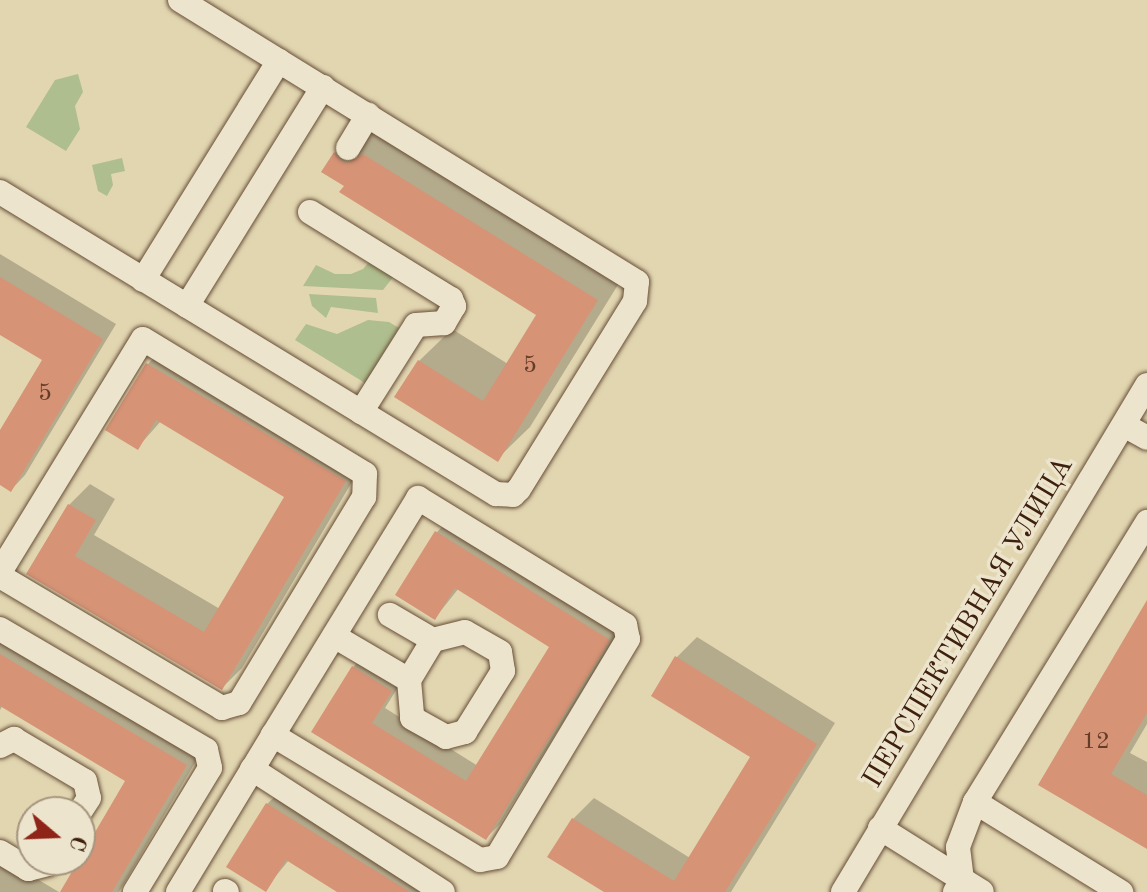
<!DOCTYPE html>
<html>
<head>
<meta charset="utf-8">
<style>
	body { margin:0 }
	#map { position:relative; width:1147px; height:892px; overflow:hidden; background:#e2d6b1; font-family:"Old Standard TT",serif }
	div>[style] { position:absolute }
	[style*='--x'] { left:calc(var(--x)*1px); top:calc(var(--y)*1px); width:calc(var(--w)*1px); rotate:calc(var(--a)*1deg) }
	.green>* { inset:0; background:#afbe8e }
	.shadow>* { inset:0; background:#0003 }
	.building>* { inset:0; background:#d69376 }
	.roads { filter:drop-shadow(0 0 2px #674e37) drop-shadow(0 0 2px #674e37) }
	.minor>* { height:24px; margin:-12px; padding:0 12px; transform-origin:12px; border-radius:12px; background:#ece4cc }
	span { translate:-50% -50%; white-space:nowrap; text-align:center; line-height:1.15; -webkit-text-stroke:7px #ece4cc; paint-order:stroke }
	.number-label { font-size:24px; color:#643d28 }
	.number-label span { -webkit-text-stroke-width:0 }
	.street-label { font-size:28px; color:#3e200e }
	.north { position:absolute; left:16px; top:796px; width:80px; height:80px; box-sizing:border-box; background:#ece4cc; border:2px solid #a69680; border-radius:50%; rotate:109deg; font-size:22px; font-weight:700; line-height:32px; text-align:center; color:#3e200e }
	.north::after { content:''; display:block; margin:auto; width:28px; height:36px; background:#8f2418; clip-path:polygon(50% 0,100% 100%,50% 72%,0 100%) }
</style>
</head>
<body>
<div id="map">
	<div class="green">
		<div style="clip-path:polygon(78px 74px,83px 92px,75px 106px,80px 129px,66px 151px,26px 127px,55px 80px)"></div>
		<div style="clip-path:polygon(122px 158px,125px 171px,111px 174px,113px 185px,107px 196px,98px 191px,92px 165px)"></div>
		<div style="clip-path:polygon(370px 261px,394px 276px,383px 290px,303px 286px,316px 265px,335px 274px,351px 274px,363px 269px)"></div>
		<div style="clip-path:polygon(309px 294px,376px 298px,378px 313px,331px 307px,326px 318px,312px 306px)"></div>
		<div style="clip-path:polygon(368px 320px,389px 322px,399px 328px,365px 383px,295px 340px,306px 324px,337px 334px)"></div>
	</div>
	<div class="shadow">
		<div style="clip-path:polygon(367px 121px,629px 267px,530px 427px,497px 459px,419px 361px,452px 329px,508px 364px,539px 314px,324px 171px,335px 153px)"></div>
		<div style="clip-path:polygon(0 254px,116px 324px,25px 475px,11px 490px,0 483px,0 433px,44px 360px,0 333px)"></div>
		<div style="clip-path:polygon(168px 343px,365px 460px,242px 668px,222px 688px,29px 573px,69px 505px,90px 484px,115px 499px,94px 535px,220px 609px,287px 496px,161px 421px,138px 447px,108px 429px,148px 364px)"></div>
		<div style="clip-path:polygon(451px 518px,623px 625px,500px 824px,486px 838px,314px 731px,353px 667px,368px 653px,405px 676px,385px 708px,478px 766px,552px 646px,459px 588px,435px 618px,398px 595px,437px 532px)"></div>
		<div style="clip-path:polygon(1147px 604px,1147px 724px,1130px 753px,1147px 762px,1147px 846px,1041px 784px)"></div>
		<div style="clip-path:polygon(0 635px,206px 744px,119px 892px,62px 892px,128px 780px,3px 705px,0 710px)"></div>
		<div style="clip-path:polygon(697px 637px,835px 723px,731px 892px,607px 892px,573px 819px,594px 798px,690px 858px,753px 756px,676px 658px)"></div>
		<div style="clip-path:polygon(282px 790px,446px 892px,341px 892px,289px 860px,265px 889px,228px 867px,267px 804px)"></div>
		<div style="clip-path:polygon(0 857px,59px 892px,0 892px)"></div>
	</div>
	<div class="building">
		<div style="clip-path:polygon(334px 152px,340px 160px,347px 163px,363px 154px,598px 300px,498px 462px,394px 397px,418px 360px,483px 401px,536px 315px,339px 192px,344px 186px,321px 172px)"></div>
		<div style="clip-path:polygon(0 277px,103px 339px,11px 492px,0 485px,0 430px,42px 360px,0 335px)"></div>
		<div style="clip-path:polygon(146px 363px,346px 481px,222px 690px,26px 574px,68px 504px,96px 520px,75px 556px,204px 632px,284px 497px,156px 420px,138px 450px,105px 430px)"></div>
		<div style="clip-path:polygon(435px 531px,610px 640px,486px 840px,311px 732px,352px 666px,392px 691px,372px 723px,466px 781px,549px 647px,455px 588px,435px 620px,395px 595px)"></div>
		<div style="clip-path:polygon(1147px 600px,1147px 713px,1111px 774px,1147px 795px,1147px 849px,1038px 785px)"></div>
		<div style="clip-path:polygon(0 654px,187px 765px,112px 892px,60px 892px,125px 781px,0 706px)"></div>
		<div style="clip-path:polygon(675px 656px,817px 744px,725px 892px,604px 892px,547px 857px,572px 818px,674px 881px,750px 757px,651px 696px)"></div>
		<div style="clip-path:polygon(266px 803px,410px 892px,337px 892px,286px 860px,266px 892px,226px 867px)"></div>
	</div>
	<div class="roads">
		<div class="minor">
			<div style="--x:348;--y:148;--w:39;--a:-59"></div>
			<div style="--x:0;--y:192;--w:581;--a:31.34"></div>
			<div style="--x:496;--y:494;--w:17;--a:3"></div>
			<div style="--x:513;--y:495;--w:8;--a:-45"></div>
			<div style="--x:519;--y:489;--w:221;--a:-58.3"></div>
			<div style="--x:635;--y:301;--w:19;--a:-84"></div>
			<div style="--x:637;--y:282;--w:537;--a:-148.32"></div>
			<div style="--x:310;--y:212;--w:166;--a:31.7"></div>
			<div style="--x:451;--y:299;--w:8;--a:67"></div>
			<div style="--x:454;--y:306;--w:20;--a:120"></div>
			<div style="--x:444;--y:323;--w:28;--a:176"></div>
			<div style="--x:416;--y:325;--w:103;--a:122.3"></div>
			<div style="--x:143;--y:280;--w:258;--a:-58.2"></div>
			<div style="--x:187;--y:306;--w:258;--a:-58.2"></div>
			<div style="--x:1124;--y:425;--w:26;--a:29"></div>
			<div style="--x:0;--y:572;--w:273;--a:-58.5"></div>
			<div style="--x:143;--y:339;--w:260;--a:31.3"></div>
			<div style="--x:365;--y:474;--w:23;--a:92"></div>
			<div style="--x:364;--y:497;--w:241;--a:121.2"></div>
			<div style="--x:239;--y:703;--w:18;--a:164"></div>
			<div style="--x:222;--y:708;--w:258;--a:-149.3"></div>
			<div style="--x:0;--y:629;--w:239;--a:30.4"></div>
			<div style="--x:206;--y:750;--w:18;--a:77"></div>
			<div style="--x:210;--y:768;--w:145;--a:121.2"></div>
			<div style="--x:334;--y:636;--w:87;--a:30.4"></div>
			<div style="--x:409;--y:680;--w:38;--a:85"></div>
			<div style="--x:412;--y:718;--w:39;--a:29"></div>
			<div style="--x:446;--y:737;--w:20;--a:-15"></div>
			<div style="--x:465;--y:732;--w:72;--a:-58.1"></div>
			<div style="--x:503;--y:671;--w:19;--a:-99"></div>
			<div style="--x:500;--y:652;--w:40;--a:-150.3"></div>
			<div style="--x:465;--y:632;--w:33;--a:166"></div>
			<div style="--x:433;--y:640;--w:50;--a:-149.8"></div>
			<div style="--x:409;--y:680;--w:47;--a:-59"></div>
			<div style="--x:0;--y:746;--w:16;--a:-27"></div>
			<div style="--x:14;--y:739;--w:82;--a:30.6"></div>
			<div style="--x:85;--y:781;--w:17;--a:77"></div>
			<div style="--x:89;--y:798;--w:17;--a:123"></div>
			<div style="--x:252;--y:769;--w:227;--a:32.8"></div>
			<div style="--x:975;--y:802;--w:172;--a:31.7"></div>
			<div style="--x:880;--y:828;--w:120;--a:32.1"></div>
			<div style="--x:0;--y:852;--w:33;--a:31"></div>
			<div style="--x:28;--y:869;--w:21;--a:-14"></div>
			<div style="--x:48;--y:864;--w:5;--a:-53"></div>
			<div style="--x:225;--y:891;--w:2;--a:27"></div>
			<div style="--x:178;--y:892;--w:184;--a:-58.8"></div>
			<div style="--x:273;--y:735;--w:278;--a:-58.5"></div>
			<div style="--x:418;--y:498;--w:243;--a:31.5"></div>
			<div style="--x:625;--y:625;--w:14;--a:78"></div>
			<div style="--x:628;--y:639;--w:254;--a:121"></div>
			<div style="--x:497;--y:857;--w:17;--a:170"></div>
			<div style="--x:480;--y:860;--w:242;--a:-148.9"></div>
			<div style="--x:843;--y:892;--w:591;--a:-59.05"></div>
			<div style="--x:955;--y:892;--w:14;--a:-60"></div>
			<div style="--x:962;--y:880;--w:33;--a:-97"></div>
			<div style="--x:958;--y:847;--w:48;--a:-69.3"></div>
			<div style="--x:975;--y:802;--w:329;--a:-58.4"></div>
		</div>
	</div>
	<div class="number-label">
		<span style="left:530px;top:367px">5</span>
		<span style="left:45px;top:395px">5</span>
		<span style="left:1096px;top:743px">12</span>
	</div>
	<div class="street-label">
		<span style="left:969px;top:623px;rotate:-59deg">ПЕРСПЕКТИВНАЯ УЛИЦА</span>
	</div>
	<div class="north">С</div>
</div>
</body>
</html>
